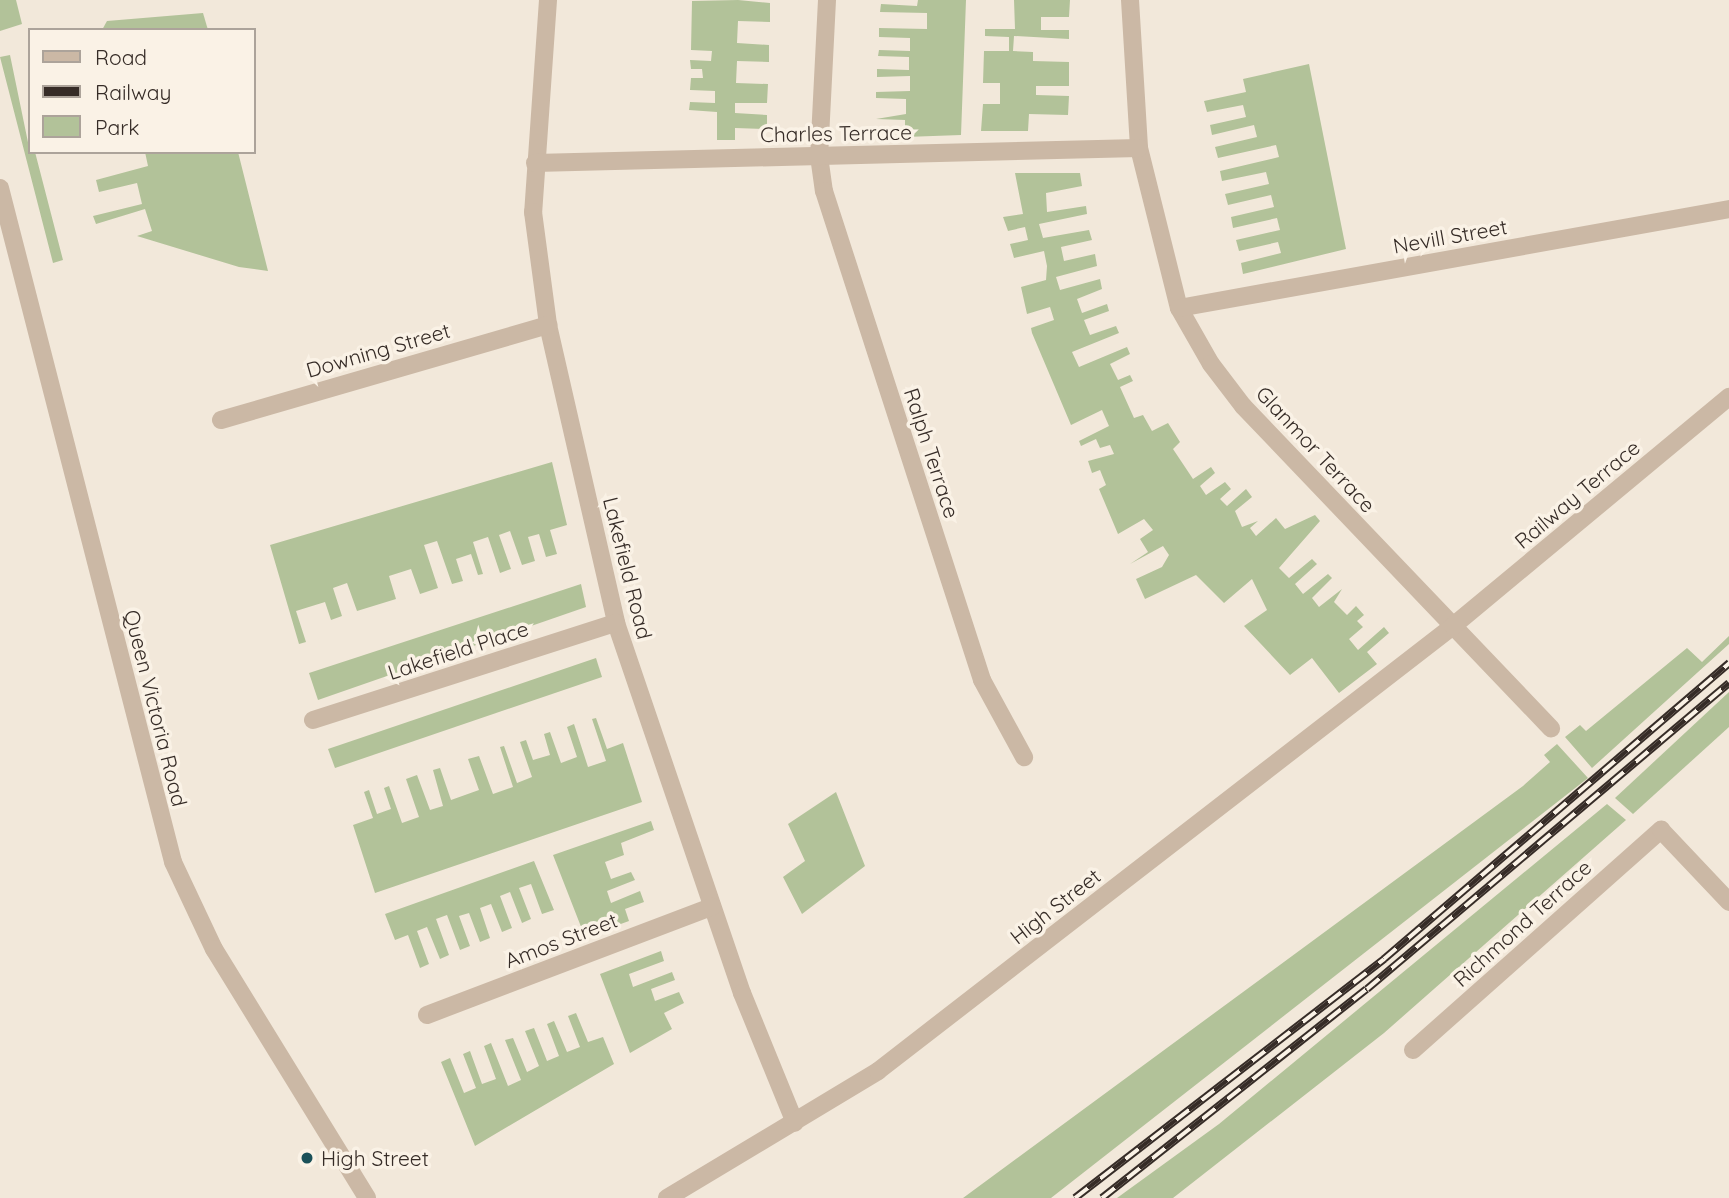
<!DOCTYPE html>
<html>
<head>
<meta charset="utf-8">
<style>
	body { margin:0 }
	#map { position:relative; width:1729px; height:1198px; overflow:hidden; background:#f2e8da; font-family:Quicksand,sans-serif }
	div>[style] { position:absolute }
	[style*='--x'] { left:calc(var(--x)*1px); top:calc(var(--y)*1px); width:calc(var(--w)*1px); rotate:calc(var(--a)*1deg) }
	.green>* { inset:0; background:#b2c299 }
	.minor>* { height:18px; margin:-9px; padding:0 9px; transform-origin:9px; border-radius:9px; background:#cbb8a5 }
	.tertiary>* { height:18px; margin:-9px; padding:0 9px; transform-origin:9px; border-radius:9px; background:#cbb8a5 }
	.rail>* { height:8px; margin-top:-4px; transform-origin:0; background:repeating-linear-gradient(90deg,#faf2e6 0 16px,#362c27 0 32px); box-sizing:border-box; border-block:2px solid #362c27 }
	.dots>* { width:19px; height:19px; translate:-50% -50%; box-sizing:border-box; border:4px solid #faf2e6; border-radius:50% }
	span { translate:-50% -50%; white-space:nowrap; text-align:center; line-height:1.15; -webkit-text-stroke:7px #faf2e6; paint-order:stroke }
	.street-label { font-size:21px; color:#362c27 }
	.poi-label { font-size:21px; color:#362c27 }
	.left { translate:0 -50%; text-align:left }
	.legend { position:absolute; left:28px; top:28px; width:228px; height:126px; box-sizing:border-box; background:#faf2e6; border:2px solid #aca39a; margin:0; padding:9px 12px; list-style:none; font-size:21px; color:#362c27 }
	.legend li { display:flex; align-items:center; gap:14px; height:35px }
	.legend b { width:35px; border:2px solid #aca39a }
</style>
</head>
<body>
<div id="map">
	<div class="green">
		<div style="clip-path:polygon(0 0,16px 0,22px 24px,0 31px)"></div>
		<div style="clip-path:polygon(738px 0,770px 3px,770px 22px,738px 21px,737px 43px,769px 45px,769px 62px,737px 61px,736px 83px,768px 84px,767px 103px,735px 103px,735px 113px,767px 115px,767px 129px,735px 128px,735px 140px,717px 140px,717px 112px,689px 110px,690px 102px,715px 103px,715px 91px,690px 90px,691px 78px,703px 78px,702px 69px,691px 69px,690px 60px,711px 61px,712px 51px,691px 50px,692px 1px)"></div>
		<div style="clip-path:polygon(918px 0,966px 0,961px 135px,905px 137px,905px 120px,876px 119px,906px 114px,906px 99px,876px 98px,876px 92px,910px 91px,910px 76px,877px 77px,877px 69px,909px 70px,909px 57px,878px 56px,879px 50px,910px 51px,910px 38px,879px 37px,879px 28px,927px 29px,927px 13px,880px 12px,881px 4px,917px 6px)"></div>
		<div style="clip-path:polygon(1014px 0,1070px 0,1069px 17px,1041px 17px,1041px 30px,1069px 30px,1069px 39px,1014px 36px,1013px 51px,1033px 52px,1033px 61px,1069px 62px,1069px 86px,1036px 86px,1036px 95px,1069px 96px,1068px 115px,1029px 114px,1028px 131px,981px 131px,983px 104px,1000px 104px,1000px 83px,983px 83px,984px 51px,1009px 51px,1009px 37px,985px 36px,985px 29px,1015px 29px)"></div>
		<div style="clip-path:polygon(203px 13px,208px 30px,102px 30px,107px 21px)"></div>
		<div style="clip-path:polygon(10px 55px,30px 152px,35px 152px,63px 260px,53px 263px,0 57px)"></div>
		<div style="clip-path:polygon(1309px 64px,1346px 249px,1243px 274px,1241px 263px,1281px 253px,1278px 242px,1239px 251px,1236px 240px,1280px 230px,1277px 218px,1233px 228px,1231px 217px,1274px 207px,1271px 195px,1228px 205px,1225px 194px,1269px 184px,1266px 172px,1222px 181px,1220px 171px,1279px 157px,1276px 145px,1218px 158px,1215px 147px,1257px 137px,1254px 125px,1212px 135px,1210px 125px,1246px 117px,1243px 105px,1207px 112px,1204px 101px,1246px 92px,1243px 79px)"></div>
		<div style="clip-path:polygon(145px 152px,238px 152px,268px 271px,239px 267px,137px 236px,152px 231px,145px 209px,96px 224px,93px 216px,142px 204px,137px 183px,99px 192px,96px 180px,148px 166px)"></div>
		<div style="clip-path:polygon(1015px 173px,1080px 173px,1082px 186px,1046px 193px,1047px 212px,1086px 206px,1087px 214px,1039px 224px,1043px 238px,1089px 230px,1092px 240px,1061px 247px,1064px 261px,1095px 254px,1097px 266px,1056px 277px,1060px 290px,1100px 279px,1102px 289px,1077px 299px,1082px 313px,1107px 304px,1109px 311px,1084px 320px,1090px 335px,1116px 326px,1119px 333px,1072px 352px,1079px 367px,1127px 347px,1130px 354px,1110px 364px,1118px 380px,1130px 375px,1133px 381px,1120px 387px,1134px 418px,1143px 415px,1152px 431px,1168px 423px,1180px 442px,1173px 449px,1193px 479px,1211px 467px,1215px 473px,1200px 486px,1206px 495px,1225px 482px,1231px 489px,1220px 499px,1227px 506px,1246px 489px,1252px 497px,1235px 511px,1242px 527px,1258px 521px,1250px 528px,1256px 536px,1276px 518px,1285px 529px,1315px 515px,1320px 521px,1279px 568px,1289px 578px,1312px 559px,1317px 564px,1295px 584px,1303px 594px,1328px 574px,1332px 578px,1312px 598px,1319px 607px,1342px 589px,1334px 602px,1347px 615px,1356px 606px,1364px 615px,1357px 621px,1363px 627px,1349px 639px,1358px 650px,1384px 627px,1389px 633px,1367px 652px,1377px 664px,1339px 693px,1312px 658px,1290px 675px,1244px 626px,1267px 610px,1252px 579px,1224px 603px,1196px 575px,1145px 599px,1136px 579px,1162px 567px,1169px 555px,1163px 546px,1130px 564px,1148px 552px,1140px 539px,1153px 530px,1144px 519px,1118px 534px,1099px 489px,1106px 485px,1100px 470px,1092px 473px,1088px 461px,1114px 454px,1110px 445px,1100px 448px,1096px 439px,1081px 446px,1079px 441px,1109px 426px,1102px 410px,1071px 425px,1032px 333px,1031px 328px,1054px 320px,1050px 307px,1027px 314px,1021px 287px,1046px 280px,1047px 266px,1044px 251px,1014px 258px,1010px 244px,1028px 240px,1025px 227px,1008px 231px,1003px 217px,1023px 214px)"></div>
		<div style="clip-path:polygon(552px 462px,567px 525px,550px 530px,557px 554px,546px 557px,539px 534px,528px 537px,535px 561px,522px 565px,510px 531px,499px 535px,511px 569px,500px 573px,488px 537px,473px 542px,483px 574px,478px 575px,471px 554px,456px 559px,463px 581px,452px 584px,437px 541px,424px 545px,438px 588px,420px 594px,411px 569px,389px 576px,396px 599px,357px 611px,347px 583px,333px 588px,342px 616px,331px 620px,325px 602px,296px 611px,306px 642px,299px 644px,270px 545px)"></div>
		<div style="clip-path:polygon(581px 584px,586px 607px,318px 700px,309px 673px)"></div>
		<div style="clip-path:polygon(1729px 636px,1729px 644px,1592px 768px,1565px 737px,1580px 725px,1586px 731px,1687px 648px,1702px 662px)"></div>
		<div style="clip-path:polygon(596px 658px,602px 677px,335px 768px,328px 749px)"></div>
		<div style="clip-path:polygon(1729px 692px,1729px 727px,1633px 814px,1615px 798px)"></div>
		<div style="clip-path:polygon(596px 718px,607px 749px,623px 743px,642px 802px,375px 893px,353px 825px,373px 818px,364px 792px,369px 790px,377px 814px,391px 809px,384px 788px,389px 786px,402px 823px,419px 817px,406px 779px,417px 775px,430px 810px,443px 806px,433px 770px,440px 768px,451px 800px,479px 790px,468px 759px,479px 756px,493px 794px,513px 787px,500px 747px,504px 746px,517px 783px,532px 777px,520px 742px,526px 740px,533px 760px,550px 755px,544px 734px,550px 732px,561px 763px,577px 757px,567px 727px,574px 724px,588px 767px,606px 761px,592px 719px)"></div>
		<div style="clip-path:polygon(1557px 744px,1588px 778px,1051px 1198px,963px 1198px,1523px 786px,1550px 762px,1544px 755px)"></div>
		<div style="clip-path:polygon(836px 792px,865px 866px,802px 914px,783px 877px,805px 861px,788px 824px)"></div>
		<div style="clip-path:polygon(1607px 804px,1626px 820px,1384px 1033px,1173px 1198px,1117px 1198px,1219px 1124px)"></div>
		<div style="clip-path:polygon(651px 821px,654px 830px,621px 843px,624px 855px,605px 862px,611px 879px,631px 872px,635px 880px,607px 891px,611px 903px,640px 891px,644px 902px,625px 909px,629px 921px,585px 937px,553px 855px)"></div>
		<div style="clip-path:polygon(534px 861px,554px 910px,542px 914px,531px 884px,519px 888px,531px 919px,522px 923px,510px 892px,500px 896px,512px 928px,502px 932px,491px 904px,480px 908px,490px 938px,480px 942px,469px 913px,459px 916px,470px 946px,460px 950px,447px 915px,436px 919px,449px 955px,440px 959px,427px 927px,417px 931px,429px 964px,420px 968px,408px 935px,395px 940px,385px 914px)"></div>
		<div style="clip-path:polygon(661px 951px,664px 961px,629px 974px,633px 987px,672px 972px,675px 980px,651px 989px,655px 1001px,679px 992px,684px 1003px,664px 1013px,672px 1029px,630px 1053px,600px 974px)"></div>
		<div style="clip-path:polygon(576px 1013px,588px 1042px,603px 1037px,614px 1064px,475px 1146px,441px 1062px,450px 1058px,464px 1093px,476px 1088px,463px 1054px,470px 1051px,482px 1084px,496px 1079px,484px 1046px,491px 1043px,508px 1086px,521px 1080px,505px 1040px,513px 1038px,527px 1072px,539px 1066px,525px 1031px,534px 1028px,547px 1061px,559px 1056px,547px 1024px,554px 1021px,567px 1052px,580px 1047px,568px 1016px)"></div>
	</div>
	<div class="minor">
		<div style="--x:548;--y:0;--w:213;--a:94"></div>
		<div style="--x:533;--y:212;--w:114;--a:82.4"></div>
		<div style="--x:548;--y:325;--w:306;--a:77.1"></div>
		<div style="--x:616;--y:623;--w:391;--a:71.2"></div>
		<div style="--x:742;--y:993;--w:140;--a:67.8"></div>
		<div style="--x:827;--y:0;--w:156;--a:92.9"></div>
		<div style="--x:819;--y:156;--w:35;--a:82"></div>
		<div style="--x:824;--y:191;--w:514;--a:72.09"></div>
		<div style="--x:982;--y:680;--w:88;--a:61.4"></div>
		<div style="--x:1130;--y:0;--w:148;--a:86.5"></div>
		<div style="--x:1139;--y:148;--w:165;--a:76"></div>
		<div style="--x:1179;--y:308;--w:64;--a:60.3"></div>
		<div style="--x:1211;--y:364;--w:53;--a:52.7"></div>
		<div style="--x:1243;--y:406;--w:446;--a:46.3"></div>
		<div style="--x:535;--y:163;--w:604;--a:-1.42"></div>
		<div style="--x:1179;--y:308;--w:559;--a:-10.2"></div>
		<div style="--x:221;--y:420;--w:341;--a:-16.2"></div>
		<div style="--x:313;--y:720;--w:318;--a:-17.8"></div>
		<div style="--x:427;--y:1015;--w:305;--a:-20.8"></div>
		<div style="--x:1413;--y:1050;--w:332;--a:-41.6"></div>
		<div style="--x:1661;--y:830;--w:99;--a:46.6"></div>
		<div style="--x:667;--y:1198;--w:246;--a:-31"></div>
		<div style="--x:878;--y:1071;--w:727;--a:-37.74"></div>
		<div style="--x:1453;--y:626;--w:359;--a:-39.7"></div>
	</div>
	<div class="tertiary">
		<div style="--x:0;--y:188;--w:696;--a:75.6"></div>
		<div style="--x:173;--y:862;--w:96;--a:64.8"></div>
		<div style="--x:214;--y:949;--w:292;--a:58.4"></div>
	</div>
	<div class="rail">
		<div style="--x:1075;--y:1198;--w:391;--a:-37.7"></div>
		<div style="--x:1384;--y:959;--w:455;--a:-40.6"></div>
		<div style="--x:1102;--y:1198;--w:337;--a:-38.3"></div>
		<div style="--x:1367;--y:989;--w:474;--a:-40.2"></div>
	</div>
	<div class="dots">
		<div style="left:307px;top:1158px;background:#1b5159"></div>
	</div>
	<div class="street-label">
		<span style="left:836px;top:133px;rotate:-1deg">Charles Terrace</span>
		<span style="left:1450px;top:236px;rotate:-10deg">Nevill Street</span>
		<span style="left:378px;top:350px;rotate:-16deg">Downing Street</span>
		<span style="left:1316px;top:449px;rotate:47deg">Glanmor Terrace</span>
		<span style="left:932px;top:453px;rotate:72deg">Ralph Terrace</span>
		<span style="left:1577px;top:494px;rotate:-40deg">Railway Terrace</span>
		<span style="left:628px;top:568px;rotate:76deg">Lakefield Road</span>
		<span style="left:458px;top:650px;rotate:-18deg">Lakefield Place</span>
		<span style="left:156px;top:708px;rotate:76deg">Queen Victoria Road</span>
		<span style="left:1055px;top:906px;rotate:-38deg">High Street</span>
		<span style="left:1522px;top:923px;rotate:-42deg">Richmond Terrace</span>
		<span style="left:561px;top:940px;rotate:-21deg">Amos Street</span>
	</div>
	<div class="poi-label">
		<span class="left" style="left:321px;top:1158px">High Street</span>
	</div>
	<ul class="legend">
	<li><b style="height:9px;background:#cbb8a5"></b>Road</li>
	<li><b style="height:9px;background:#362c27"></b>Railway</li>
	<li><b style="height:19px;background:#b2c299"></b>Park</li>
	</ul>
</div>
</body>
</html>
